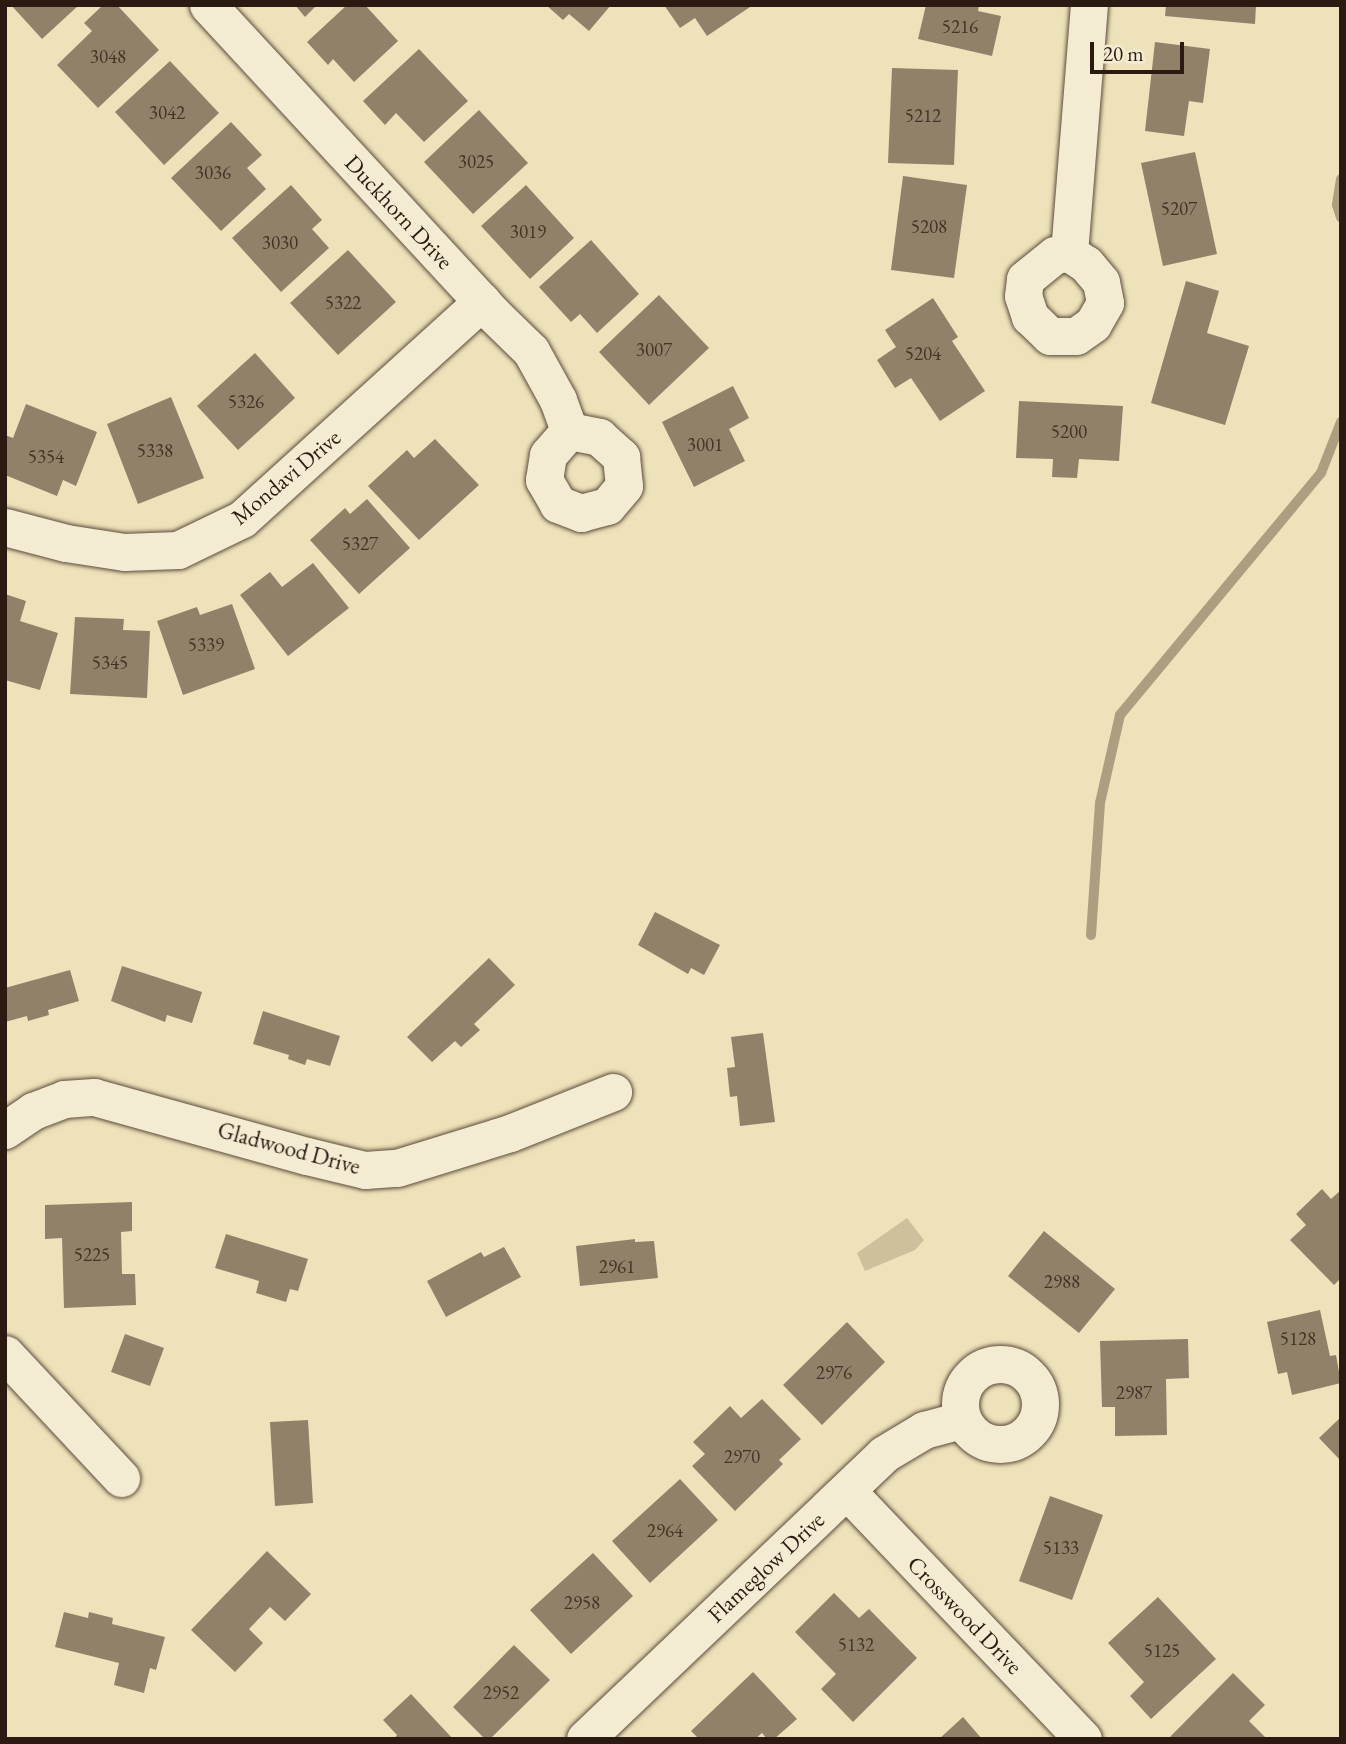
<!DOCTYPE html>
<html>
<head>
<meta charset="utf-8">
<style>
	body { margin:0 }
	#map { position:relative; width:1346px; height:1744px; overflow:hidden; background:#eee2ba; font-family:"EB Garamond",serif }
	div>[style] { position:absolute }
	[style*='--x'] { left:calc(var(--x)*1px); top:calc(var(--y)*1px); width:calc(var(--w)*1px); rotate:calc(var(--a)*1deg) }
	.green>* { inset:0; background:#cdc09d }
	.stream>* { height:10px; margin:-5px; padding:0 5px; transform-origin:5px; border-radius:5px; background:#ac9e81 }
	.building>* { inset:0; background:#908269 }
	.roads { filter:drop-shadow(0 0 2px #5c4c3b) drop-shadow(0 0 2px #5c4c3b) }
	.street>* { height:37px; margin:-18.5px; padding:0 18.5px; transform-origin:18.5px; border-radius:18.5px; background:#f4ecd2 }
	.street>.ring { margin:-18.5px; padding:0; box-sizing:content-box; background:none; border:37px solid #f4ecd2; border-radius:50% }
	span { translate:-50% -50%; white-space:nowrap; text-align:center; line-height:1.15; -webkit-text-stroke:5px #f4ecd2; paint-order:stroke }
	.number-label { font-size:19px; color:#443427 }
	.number-label span { -webkit-text-stroke-width:0 }
	.street-label { font-size:23px; color:#2b1a11 }
	.frame { position:absolute; inset:0; border:7px solid #2b1a11; pointer-events:none }
	.scale { position:absolute; left:1090px; top:42px; width:94px; height:32px; box-sizing:border-box; border:4px solid #2b1a11; border-top:0; padding-left:9px; font-size:21px; line-height:24px; white-space:nowrap; color:#2b1a11; -webkit-text-stroke:5px #f4ecd2; paint-order:stroke }
</style>
</head>
<body>
<div id="map">
	<div class="green">
		<div style="clip-path:polygon(907px 1218px,924px 1240px,915px 1250px,865px 1271px,857px 1253px)"></div>
	</div>
	<div class="stream">
		<div style="--x:1341;--y:179;--w:26;--a:99"></div>
		<div style="--x:1337;--y:205;--w:13;--a:72"></div>
		<div style="--x:1091;--y:935;--w:132;--a:-86.1"></div>
		<div style="--x:1100;--y:803;--w:90;--a:-77.2"></div>
		<div style="--x:1120;--y:715;--w:315;--a:-50.3"></div>
		<div style="--x:1321;--y:473;--w:55;--a:-68.6"></div>
	</div>
	<div class="building">
		<div style="clip-path:polygon(11px 5px,79px 5px,42px 39px)"></div>
		<div style="clip-path:polygon(103px 5px,117px 5px,159px 50px,98px 108px,57px 65px,92px 31px,84px 23px)"></div>
		<div style="clip-path:polygon(295px 5px,317px 5px,305px 17px)"></div>
		<div style="clip-path:polygon(347px 5px,365px 5px,398px 41px,354px 82px,333px 59px,328px 65px,307px 42px)"></div>
		<div style="clip-path:polygon(546px 5px,611px 5px,589px 31px,569px 14px,563px 20px)"></div>
		<div style="clip-path:polygon(664px 5px,753px 5px,707px 36px,695px 18px,680px 28px)"></div>
		<div style="clip-path:polygon(926px 5px,979px 5px,978px 11px,1001px 16px,992px 56px,918px 39px)"></div>
		<div style="clip-path:polygon(1166px 5px,1256px 5px,1255px 24px,1165px 16px)"></div>
		<div style="clip-path:polygon(1155px 42px,1210px 49px,1203px 103px,1189px 101px,1184px 136px,1145px 131px)"></div>
		<div style="clip-path:polygon(419px 49px,468px 101px,424px 142px,396px 113px,385px 125px,363px 101px)"></div>
		<div style="clip-path:polygon(170px 61px,219px 113px,164px 165px,115px 112px)"></div>
		<div style="clip-path:polygon(892px 68px,958px 70px,954px 165px,888px 163px)"></div>
		<div style="clip-path:polygon(479px 110px,528px 163px,473px 214px,424px 162px)"></div>
		<div style="clip-path:polygon(231px 122px,262px 155px,247px 168px,266px 189px,221px 231px,171px 178px)"></div>
		<div style="clip-path:polygon(1195px 152px,1217px 254px,1163px 266px,1141px 163px)"></div>
		<div style="clip-path:polygon(903px 176px,967px 185px,954px 278px,891px 270px)"></div>
		<div style="clip-path:polygon(291px 185px,322px 220px,312px 229px,329px 248px,281px 292px,232px 238px)"></div>
		<div style="clip-path:polygon(526px 185px,574px 238px,530px 279px,481px 226px)"></div>
		<div style="clip-path:polygon(591px 240px,639px 294px,597px 333px,580px 314px,571px 322px,539px 287px)"></div>
		<div style="clip-path:polygon(348px 250px,396px 302px,338px 355px,290px 303px)"></div>
		<div style="clip-path:polygon(1186px 281px,1219px 291px,1207px 333px,1249px 346px,1225px 425px,1151px 403px)"></div>
		<div style="clip-path:polygon(659px 295px,709px 348px,649px 405px,599px 352px)"></div>
		<div style="clip-path:polygon(933px 298px,958px 337px,952px 341px,985px 391px,940px 421px,911px 378px,895px 388px,877px 360px,896px 347px,885px 330px)"></div>
		<div style="clip-path:polygon(255px 353px,295px 398px,238px 450px,197px 406px)"></div>
		<div style="clip-path:polygon(733px 386px,749px 418px,729px 429px,745px 461px,694px 487px,662px 422px)"></div>
		<div style="clip-path:polygon(171px 397px,204px 478px,138px 504px,107px 424px)"></div>
		<div style="clip-path:polygon(1019px 401px,1123px 406px,1119px 461px,1079px 459px,1077px 478px,1052px 477px,1053px 459px,1016px 458px)"></div>
		<div style="clip-path:polygon(26px 404px,97px 432px,76px 486px,63px 480px,57px 496px,5px 475px,5px 435px,13px 438px)"></div>
		<div style="clip-path:polygon(435px 439px,479px 485px,419px 540px,368px 486px,407px 450px,414px 458px)"></div>
		<div style="clip-path:polygon(367px 499px,410px 548px,359px 594px,310px 540px,345px 508px,350px 514px)"></div>
		<div style="clip-path:polygon(313px 563px,349px 608px,288px 656px,240px 595px,270px 572px,282px 587px)"></div>
		<div style="clip-path:polygon(5px 594px,26px 601px,20px 621px,58px 633px,40px 690px,5px 680px)"></div>
		<div style="clip-path:polygon(232px 604px,255px 669px,183px 695px,157px 621px,197px 607px,200px 615px)"></div>
		<div style="clip-path:polygon(75px 617px,124px 619px,123px 630px,150px 631px,147px 698px,70px 694px)"></div>
		<div style="clip-path:polygon(655px 912px,720px 945px,704px 975px,691px 968px,688px 974px,638px 945px)"></div>
		<div style="clip-path:polygon(489px 958px,515px 985px,474px 1024px,480px 1030px,461px 1047px,455px 1041px,432px 1062px,407px 1037px)"></div>
		<div style="clip-path:polygon(122px 966px,202px 992px,192px 1023px,167px 1015px,165px 1022px,111px 1001px)"></div>
		<div style="clip-path:polygon(70px 970px,79px 1001px,48px 1010px,49px 1015px,28px 1021px,27px 1016px,5px 1022px,5px 988px)"></div>
		<div style="clip-path:polygon(263px 1011px,340px 1036px,330px 1066px,307px 1059px,305px 1065px,288px 1059px,289px 1055px,253px 1044px)"></div>
		<div style="clip-path:polygon(763px 1033px,775px 1122px,740px 1126px,737px 1096px,730px 1097px,727px 1068px,735px 1067px,731px 1037px)"></div>
		<div style="clip-path:polygon(1322px 1189px,1331px 1199px,1341px 1190px,1341px 1278px,1334px 1285px,1290px 1240px,1306px 1225px,1296px 1214px)"></div>
		<div style="clip-path:polygon(132px 1202px,132px 1231px,121px 1232px,122px 1274px,135px 1274px,136px 1305px,64px 1308px,62px 1238px,45px 1239px,45px 1205px)"></div>
		<div style="clip-path:polygon(1044px 1231px,1115px 1289px,1079px 1333px,1008px 1276px)"></div>
		<div style="clip-path:polygon(226px 1234px,308px 1259px,298px 1291px,290px 1289px,286px 1302px,256px 1293px,259px 1281px,215px 1268px)"></div>
		<div style="clip-path:polygon(635px 1239px,635px 1242px,654px 1241px,658px 1278px,580px 1286px,576px 1246px)"></div>
		<div style="clip-path:polygon(504px 1247px,521px 1277px,446px 1317px,427px 1281px,481px 1252px,484px 1257px)"></div>
		<div style="clip-path:polygon(1320px 1310px,1330px 1356px,1336px 1355px,1341px 1383px,1292px 1395px,1287px 1372px,1278px 1374px,1267px 1322px)"></div>
		<div style="clip-path:polygon(847px 1322px,885px 1362px,822px 1425px,783px 1385px)"></div>
		<div style="clip-path:polygon(125px 1334px,164px 1348px,150px 1386px,111px 1372px)"></div>
		<div style="clip-path:polygon(1188px 1339px,1189px 1378px,1166px 1379px,1167px 1435px,1115px 1436px,1115px 1407px,1102px 1407px,1100px 1341px)"></div>
		<div style="clip-path:polygon(762px 1399px,801px 1439px,779px 1460px,783px 1464px,735px 1511px,692px 1466px,705px 1454px,693px 1442px,730px 1406px,741px 1418px)"></div>
		<div style="clip-path:polygon(1341px 1417px,1341px 1461px,1319px 1438px)"></div>
		<div style="clip-path:polygon(308px 1420px,313px 1503px,275px 1506px,270px 1422px)"></div>
		<div style="clip-path:polygon(680px 1479px,718px 1520px,650px 1583px,612px 1541px)"></div>
		<div style="clip-path:polygon(1050px 1496px,1103px 1515px,1072px 1600px,1019px 1581px)"></div>
		<div style="clip-path:polygon(267px 1551px,311px 1594px,285px 1621px,270px 1607px,249px 1629px,263px 1643px,235px 1672px,191px 1630px)"></div>
		<div style="clip-path:polygon(593px 1553px,633px 1596px,571px 1654px,530px 1610px)"></div>
		<div style="clip-path:polygon(834px 1593px,859px 1618px,869px 1609px,917px 1658px,853px 1722px,821px 1689px,836px 1674px,795px 1632px)"></div>
		<div style="clip-path:polygon(1158px 1597px,1216px 1659px,1151px 1719px,1130px 1696px,1144px 1682px,1108px 1643px)"></div>
		<div style="clip-path:polygon(64px 1612px,88px 1618px,89px 1612px,113px 1618px,112px 1624px,165px 1637px,156px 1670px,150px 1668px,144px 1693px,114px 1685px,119px 1663px,55px 1647px)"></div>
		<div style="clip-path:polygon(514px 1645px,550px 1680px,490px 1739px,485px 1739px,453px 1707px)"></div>
		<div style="clip-path:polygon(753px 1672px,797px 1719px,774px 1739px,767px 1739px,762px 1733px,755px 1739px,699px 1739px,691px 1731px)"></div>
		<div style="clip-path:polygon(1233px 1673px,1265px 1705px,1249px 1721px,1267px 1739px,1168px 1739px)"></div>
		<div style="clip-path:polygon(411px 1694px,453px 1739px,394px 1739px,397px 1735px,383px 1720px)"></div>
		<div style="clip-path:polygon(963px 1717px,982px 1739px,939px 1739px)"></div>
	</div>
	<div class="roads">
		<div class="street">
			<div style="--x:208;--y:5;--w:418;--a:47.3"></div>
			<div style="--x:491;--y:312;--w:56;--a:44.3"></div>
			<div style="--x:531;--y:351;--w:56;--a:61.1"></div>
			<div style="--x:558;--y:400;--w:33;--a:70"></div>
			<div style="--x:1069;--y:253;--w:20;--a:33"></div>
			<div style="--x:1086;--y:264;--w:23;--a:50"></div>
			<div style="--x:1101;--y:282;--w:21;--a:79"></div>
			<div style="--x:1105;--y:303;--w:24;--a:120"></div>
			<div style="--x:1093;--y:324;--w:21;--a:145"></div>
			<div style="--x:1076;--y:336;--w:26;--a:180"></div>
			<div style="--x:1050;--y:336;--w:28;--a:-136"></div>
			<div style="--x:1030;--y:317;--w:22;--a:-108"></div>
			<div style="--x:1023;--y:296;--w:17;--a:-83"></div>
			<div style="--x:1025;--y:279;--w:38;--a:-39"></div>
			<div style="--x:1055;--y:255;--w:14;--a:-8"></div>
			<div style="--x:1069;--y:253;--w:249;--a:-85.4"></div>
			<div style="--x:569;--y:431;--w:31;--a:11"></div>
			<div style="--x:599;--y:437;--w:30;--a:42"></div>
			<div style="--x:621;--y:457;--w:29;--a:84"></div>
			<div style="--x:624;--y:486;--w:26;--a:130"></div>
			<div style="--x:607;--y:506;--w:27;--a:165"></div>
			<div style="--x:581;--y:513;--w:25;--a:-159"></div>
			<div style="--x:558;--y:504;--w:28;--a:-120"></div>
			<div style="--x:544;--y:480;--w:25;--a:-81"></div>
			<div style="--x:548;--y:455;--w:32;--a:-49"></div>
			<div style="--x:5;--y:527;--w:63;--a:14.7"></div>
			<div style="--x:66;--y:543;--w:59;--a:8.8"></div>
			<div style="--x:124;--y:552;--w:54;--a:-2.1"></div>
			<div style="--x:178;--y:550;--w:71;--a:-25.8"></div>
			<div style="--x:242;--y:519;--w:324;--a:-42.2"></div>
			<div style="--x:5;--y:1130;--w:34;--a:-34"></div>
			<div style="--x:33;--y:1111;--w:33;--a:-21"></div>
			<div style="--x:64;--y:1099;--w:30;--a:-4"></div>
			<div style="--x:94;--y:1097;--w:221;--a:15.5"></div>
			<div style="--x:307;--y:1156;--w:60;--a:13.6"></div>
			<div style="--x:365;--y:1170;--w:32;--a:-4"></div>
			<div style="--x:397;--y:1168;--w:118;--a:-17.2"></div>
			<div style="--x:510;--y:1133;--w:111;--a:-21.7"></div>
			<div style="--x:5;--y:1354;--w:170;--a:46.9"></div>
			<div class="ring" style="left:960px;top:1364px;width:43px;height:43px"></div>
			<div style="--x:847;--y:1491;--w:342;--a:46.4"></div>
			<div style="--x:585;--y:1739;--w:413;--a:-43.6"></div>
			<div style="--x:884;--y:1454;--w:47;--a:-31"></div>
			<div style="--x:924;--y:1430;--w:39;--a:-15"></div>
		</div>
	</div>
	<div class="number-label">
		<span style="left:960px;top:27px">5216</span>
		<span style="left:108px;top:57px">3048</span>
		<span style="left:167px;top:113px">3042</span>
		<span style="left:923px;top:116px">5212</span>
		<span style="left:476px;top:162px">3025</span>
		<span style="left:213px;top:173px">3036</span>
		<span style="left:1179px;top:209px">5207</span>
		<span style="left:929px;top:227px">5208</span>
		<span style="left:528px;top:232px">3019</span>
		<span style="left:280px;top:243px">3030</span>
		<span style="left:343px;top:303px">5322</span>
		<span style="left:654px;top:350px">3007</span>
		<span style="left:923px;top:354px">5204</span>
		<span style="left:246px;top:402px">5326</span>
		<span style="left:1069px;top:432px">5200</span>
		<span style="left:705px;top:445px">3001</span>
		<span style="left:155px;top:451px">5338</span>
		<span style="left:46px;top:457px">5354</span>
		<span style="left:360px;top:544px">5327</span>
		<span style="left:206px;top:645px">5339</span>
		<span style="left:110px;top:663px">5345</span>
		<span style="left:92px;top:1255px">5225</span>
		<span style="left:617px;top:1267px">2961</span>
		<span style="left:1062px;top:1282px">2988</span>
		<span style="left:1298px;top:1339px">5128</span>
		<span style="left:834px;top:1373px">2976</span>
		<span style="left:1134px;top:1393px">2987</span>
		<span style="left:742px;top:1457px">2970</span>
		<span style="left:665px;top:1531px">2964</span>
		<span style="left:1061px;top:1548px">5133</span>
		<span style="left:582px;top:1603px">2958</span>
		<span style="left:856px;top:1645px">5132</span>
		<span style="left:1162px;top:1651px">5125</span>
		<span style="left:501px;top:1693px">2952</span>
	</div>
	<div class="street-label">
		<span style="left:399px;top:212px;rotate:47deg">Duckhorn Drive</span>
		<span style="left:286px;top:477px;rotate:-40deg">Mondavi Drive</span>
		<span style="left:289px;top:1148px;rotate:15deg">Gladwood Drive</span>
		<span style="left:766px;top:1567px;rotate:-43deg">Flameglow Drive</span>
		<span style="left:965px;top:1615px;rotate:46deg">Crosswood Drive</span>
	</div>
	<div class="frame"></div>
	<div class="scale">20 m</div>
</div>
</body>
</html>
